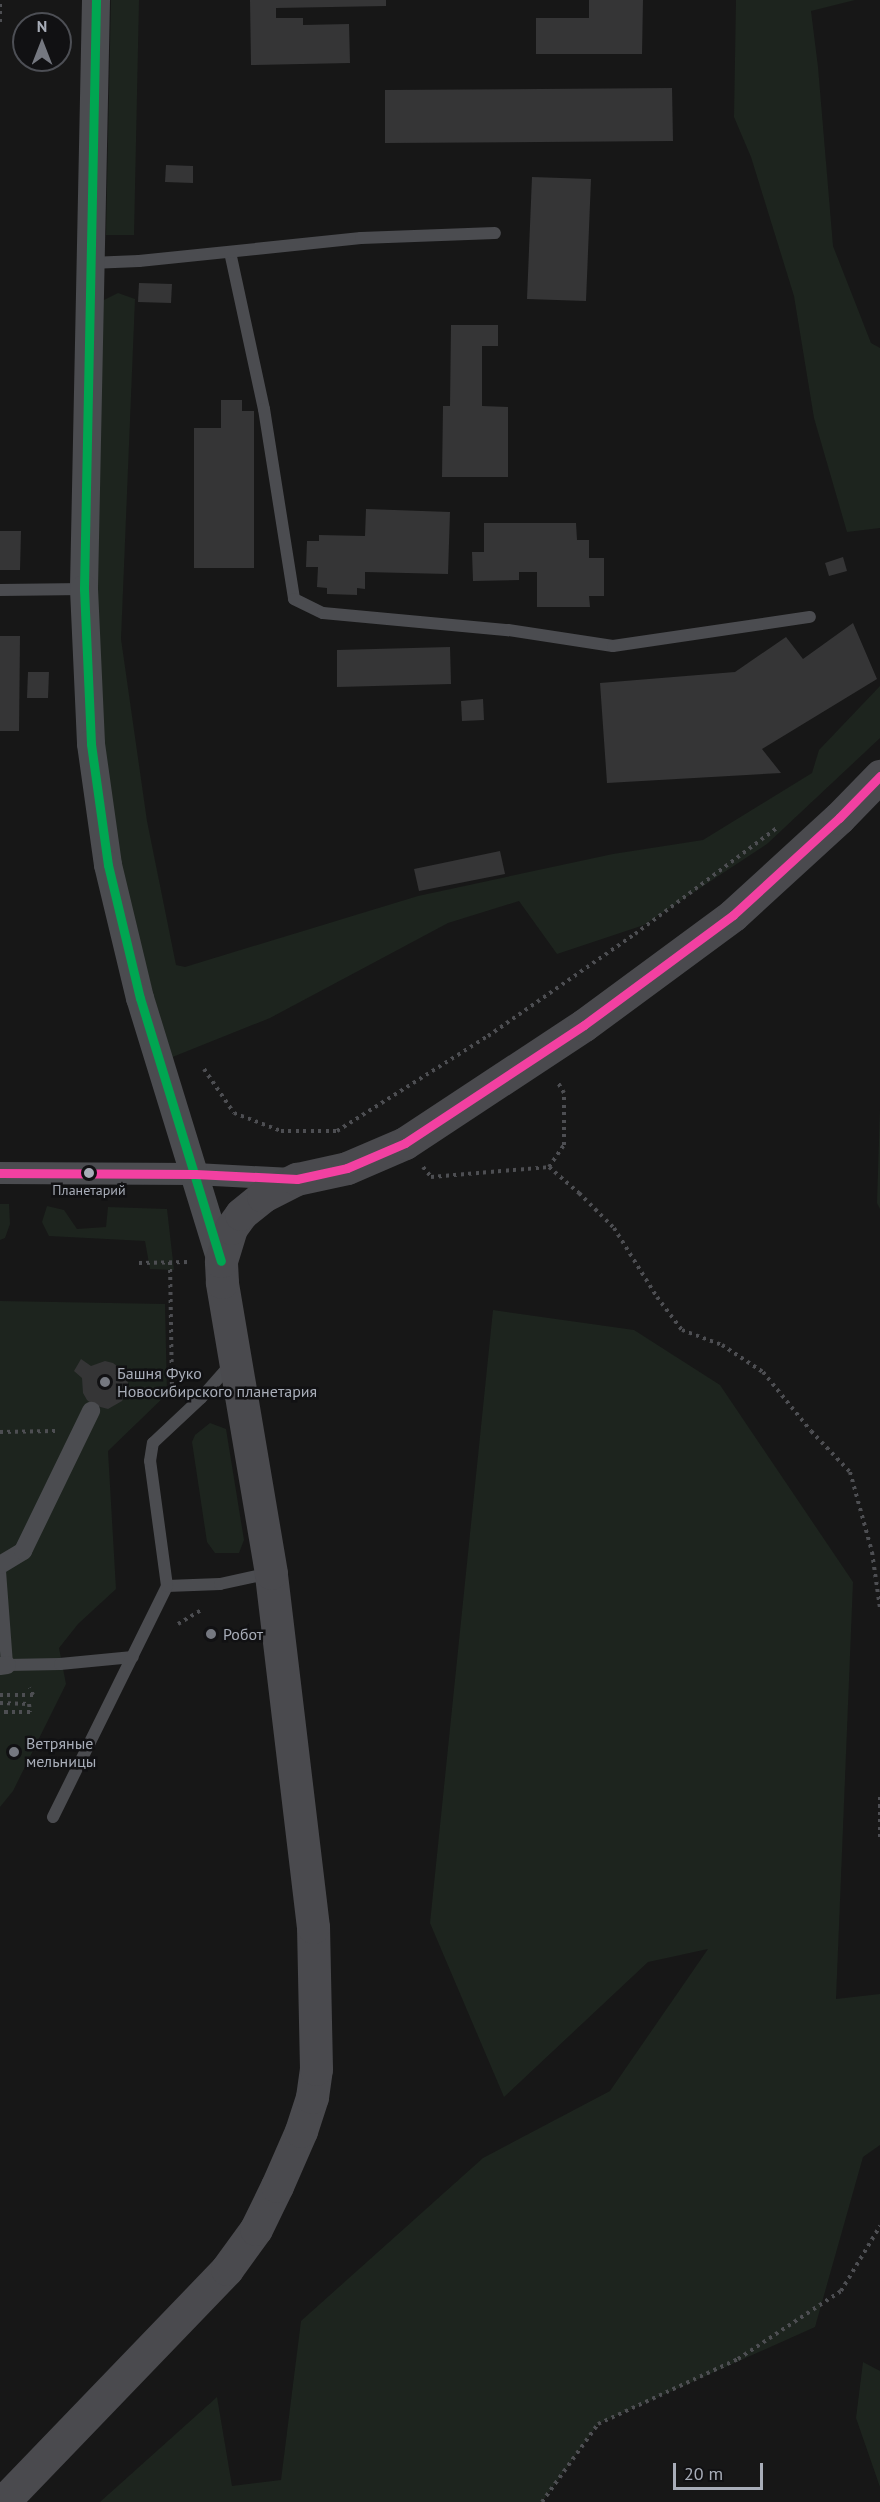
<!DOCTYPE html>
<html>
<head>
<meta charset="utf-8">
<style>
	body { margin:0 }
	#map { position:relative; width:880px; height:2502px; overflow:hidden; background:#171717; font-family:"PT Sans",sans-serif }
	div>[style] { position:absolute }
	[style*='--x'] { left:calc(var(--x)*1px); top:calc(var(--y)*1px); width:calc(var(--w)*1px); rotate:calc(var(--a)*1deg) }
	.green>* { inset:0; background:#1d241e }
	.building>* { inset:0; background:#353536 }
	.path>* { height:4px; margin-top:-2px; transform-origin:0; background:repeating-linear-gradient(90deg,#4d4e52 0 3px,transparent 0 7.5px) }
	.service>* { height:12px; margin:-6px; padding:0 6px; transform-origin:6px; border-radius:6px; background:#4b4c50 }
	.pedestrian>* { height:18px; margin:-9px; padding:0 9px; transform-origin:9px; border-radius:9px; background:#4b4c50 }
	.minor>* { height:22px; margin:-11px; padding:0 11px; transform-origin:11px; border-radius:11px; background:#4b4c50 }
	.tertiary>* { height:28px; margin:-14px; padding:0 14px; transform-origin:14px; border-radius:14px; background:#4b4c50 }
	.secondary>* { height:33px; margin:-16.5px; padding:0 16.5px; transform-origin:16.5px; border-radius:16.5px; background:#4a4a4e }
	.bus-1>* { height:9px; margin:-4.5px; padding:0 4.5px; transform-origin:4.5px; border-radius:4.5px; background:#00a651 }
	.bus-2>* { height:9px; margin:-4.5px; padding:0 4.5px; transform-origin:4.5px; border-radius:4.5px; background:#f240a1 }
	.dots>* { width:16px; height:16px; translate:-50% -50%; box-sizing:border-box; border:3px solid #111113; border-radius:50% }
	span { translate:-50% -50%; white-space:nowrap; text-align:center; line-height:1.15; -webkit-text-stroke:5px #111113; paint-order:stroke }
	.bus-label { font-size:14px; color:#a8adb8 }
	.poi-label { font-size:16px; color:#a8adb8 }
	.left { translate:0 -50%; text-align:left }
	.north { position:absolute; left:12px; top:12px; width:60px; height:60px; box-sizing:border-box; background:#111113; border:2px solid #4d4f55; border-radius:50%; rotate:0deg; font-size:16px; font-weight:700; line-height:24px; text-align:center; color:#a8adb8 }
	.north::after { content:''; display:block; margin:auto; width:21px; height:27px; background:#757880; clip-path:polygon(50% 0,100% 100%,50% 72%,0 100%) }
	.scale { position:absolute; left:673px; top:2463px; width:90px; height:27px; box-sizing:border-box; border:3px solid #a8adb8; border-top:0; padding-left:8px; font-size:18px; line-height:21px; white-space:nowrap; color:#a8adb8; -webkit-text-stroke:4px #111113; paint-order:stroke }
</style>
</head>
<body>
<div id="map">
	<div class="green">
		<div style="clip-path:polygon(111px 0,139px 0,134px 235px,106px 235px)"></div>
		<div style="clip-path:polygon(736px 0,855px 0,811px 11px,818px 67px,833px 246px,871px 343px,880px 348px,880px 528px,847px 532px,814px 418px,794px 296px,751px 157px,734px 117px)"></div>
		<div style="clip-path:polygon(118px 293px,135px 299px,121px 639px,147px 821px,176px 965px,185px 967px,418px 896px,613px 854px,703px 840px,812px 773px,819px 750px,880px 686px,880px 738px,767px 844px,644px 925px,557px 954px,519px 901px,448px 923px,270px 1018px,170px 1058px,120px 867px,102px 739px,95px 597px,102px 301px)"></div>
		<div style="clip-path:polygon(880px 1108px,880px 1209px,877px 1203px)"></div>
		<div style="clip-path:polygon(0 1204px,9px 1204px,10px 1224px,5px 1238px,0 1240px)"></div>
		<div style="clip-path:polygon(47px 1206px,64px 1210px,77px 1229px,106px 1227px,108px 1207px,167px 1209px,174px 1270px,150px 1269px,145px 1241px,49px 1236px,42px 1222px)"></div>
		<div style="clip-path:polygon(0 1301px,165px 1304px,167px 1394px,108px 1451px,116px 1589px,78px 1624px,59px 1648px,66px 1684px,13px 1791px,0 1807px)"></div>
		<div style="clip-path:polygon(493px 1310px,634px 1330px,720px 1385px,853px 1582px,836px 1999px,880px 1994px,880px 2145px,863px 2157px,815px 2327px,598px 2424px,542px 2502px,100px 2502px,217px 2397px,232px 2486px,281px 2480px,301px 2321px,483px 2158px,610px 2091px,708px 1949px,648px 1962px,504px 2097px,430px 1923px)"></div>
		<div style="clip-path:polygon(210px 1423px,226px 1429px,244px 1540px,239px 1553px,215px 1553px,207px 1542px,192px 1442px,195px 1435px)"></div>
		<div style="clip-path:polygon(863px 2362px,880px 2371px,880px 2487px,856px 2418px)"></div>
	</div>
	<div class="building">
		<div style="clip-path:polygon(250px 0,386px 0,386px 6px,276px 8px,276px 18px,303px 18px,303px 25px,349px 24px,350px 63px,251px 65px)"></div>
		<div style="clip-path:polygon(589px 0,643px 0,642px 54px,536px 54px,536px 18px,589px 18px)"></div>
		<div style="clip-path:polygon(672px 88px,673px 141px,385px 143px,385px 90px)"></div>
		<div style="clip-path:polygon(166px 165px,193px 166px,193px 183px,165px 182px)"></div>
		<div style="clip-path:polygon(532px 177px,591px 179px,586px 301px,527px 299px)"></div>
		<div style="clip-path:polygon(139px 283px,172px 284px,171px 303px,138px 302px)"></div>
		<div style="clip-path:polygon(451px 325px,498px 325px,498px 346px,482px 346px,482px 406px,508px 407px,508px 477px,442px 477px,443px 406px,450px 406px)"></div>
		<div style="clip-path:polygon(221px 400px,242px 400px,242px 411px,254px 411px,254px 568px,194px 568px,194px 428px,221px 428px)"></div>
		<div style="clip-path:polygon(366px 509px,450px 512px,448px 574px,365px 572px,365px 589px,357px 588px,357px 595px,327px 594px,327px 588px,317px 587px,318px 567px,306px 567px,307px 541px,319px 541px,319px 535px,365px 536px)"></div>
		<div style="clip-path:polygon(484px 523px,576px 523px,577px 540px,589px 540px,589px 558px,604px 558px,604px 596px,589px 596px,590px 607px,537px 607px,537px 572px,519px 572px,519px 580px,473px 581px,472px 552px,484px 552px)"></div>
		<div style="clip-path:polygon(0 531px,21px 531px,20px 570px,0 570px)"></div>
		<div style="clip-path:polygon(843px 557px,847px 571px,829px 576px,825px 563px)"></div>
		<div style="clip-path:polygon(853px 623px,877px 679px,762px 749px,781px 773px,607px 783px,600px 683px,735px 672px,786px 637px,803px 659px)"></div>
		<div style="clip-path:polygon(0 636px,20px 636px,19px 731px,0 731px)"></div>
		<div style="clip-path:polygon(450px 647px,451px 684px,337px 687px,337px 650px)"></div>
		<div style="clip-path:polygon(28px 672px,49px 672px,48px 698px,27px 698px)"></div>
		<div style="clip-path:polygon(483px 699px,484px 720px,462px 721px,461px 701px)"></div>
		<div style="clip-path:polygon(500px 851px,505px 874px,419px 891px,414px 869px)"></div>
		<div style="clip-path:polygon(81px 1359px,91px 1366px,105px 1361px,113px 1363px,125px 1372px,129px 1387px,122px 1401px,108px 1409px,93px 1405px,87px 1400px,83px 1393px,82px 1378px,74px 1371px)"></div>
	</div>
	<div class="path">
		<div style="--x:0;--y:22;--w:22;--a:-90"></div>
		<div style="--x:204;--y:1069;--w:53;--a:55.7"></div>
		<div style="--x:234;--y:1113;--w:50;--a:21"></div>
		<div style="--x:281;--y:1131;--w:56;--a:0"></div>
		<div style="--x:337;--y:1131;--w:178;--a:-32.2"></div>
		<div style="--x:488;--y:1036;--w:179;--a:-34.8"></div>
		<div style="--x:635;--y:934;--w:179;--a:-36.8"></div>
		<div style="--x:423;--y:1167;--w:13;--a:51"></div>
		<div style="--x:431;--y:1177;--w:118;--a:-4.8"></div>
		<div style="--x:549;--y:1167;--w:40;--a:41"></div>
		<div style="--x:579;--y:1193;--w:49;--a:45"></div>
		<div style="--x:614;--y:1228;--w:81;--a:58.1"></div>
		<div style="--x:657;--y:1297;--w:41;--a:52.9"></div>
		<div style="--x:682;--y:1330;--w:43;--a:20.6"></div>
		<div style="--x:722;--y:1345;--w:49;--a:33.4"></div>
		<div style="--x:763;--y:1372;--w:76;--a:50.9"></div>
		<div style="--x:811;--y:1431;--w:57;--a:46.4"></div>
		<div style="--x:850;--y:1472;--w:83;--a:74.6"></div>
		<div style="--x:872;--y:1552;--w:57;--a:81.9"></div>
		<div style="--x:549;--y:1167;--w:27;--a:-56"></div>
		<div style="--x:564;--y:1145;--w:52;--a:-90"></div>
		<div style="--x:564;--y:1093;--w:14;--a:-120"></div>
		<div style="--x:170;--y:1262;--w:134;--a:89.1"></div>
		<div style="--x:139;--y:1263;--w:50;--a:-1.1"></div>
		<div style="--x:0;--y:1432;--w:55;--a:-1"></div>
		<div style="--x:178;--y:1624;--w:27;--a:-31"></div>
		<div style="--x:0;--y:1695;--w:33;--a:0"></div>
		<div style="--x:33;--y:1695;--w:8;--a:-113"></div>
		<div style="--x:0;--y:1703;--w:29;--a:2"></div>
		<div style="--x:29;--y:1704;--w:8;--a:83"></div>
		<div style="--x:30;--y:1712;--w:30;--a:180"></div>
		<div style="--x:880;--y:1797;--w:43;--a:90"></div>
		<div style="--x:542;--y:2502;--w:96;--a:-54.3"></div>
		<div style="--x:598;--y:2424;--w:154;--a:-24.9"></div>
		<div style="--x:738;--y:2359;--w:123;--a:-33.4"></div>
		<div style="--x:841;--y:2291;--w:76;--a:-59"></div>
	</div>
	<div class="service">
		<div style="--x:230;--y:252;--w:161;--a:77.8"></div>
		<div style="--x:264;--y:409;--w:192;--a:81"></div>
		<div style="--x:294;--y:599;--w:32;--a:26"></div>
		<div style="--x:323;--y:613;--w:186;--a:5.3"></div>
		<div style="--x:508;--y:630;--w:106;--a:8.7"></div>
		<div style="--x:613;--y:646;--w:199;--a:-8.4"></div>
		<div style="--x:90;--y:263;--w:49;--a:-2.3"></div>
		<div style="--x:139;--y:261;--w:223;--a:-5.9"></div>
		<div style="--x:361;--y:238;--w:134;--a:-2.1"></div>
		<div style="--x:0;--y:590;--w:84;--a:-0.7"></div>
		<div style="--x:0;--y:1571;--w:94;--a:85.7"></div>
		<div style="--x:7;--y:1665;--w:53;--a:-1.1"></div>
		<div style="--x:60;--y:1664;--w:73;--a:-5.5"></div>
		<div style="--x:167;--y:1586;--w:53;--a:-2.2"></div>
		<div style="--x:220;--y:1584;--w:51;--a:-12.4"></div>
		<div style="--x:53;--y:1817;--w:258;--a:-63.7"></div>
		<div style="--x:167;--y:1586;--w:126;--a:-97.7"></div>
		<div style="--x:150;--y:1461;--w:18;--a:-81"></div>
		<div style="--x:153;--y:1443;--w:66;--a:-43.2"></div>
		<div style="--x:201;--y:1398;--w:45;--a:-48.6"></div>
	</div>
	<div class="pedestrian">
		<div style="--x:0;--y:1565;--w:27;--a:-31"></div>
		<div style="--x:23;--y:1551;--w:156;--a:-64.1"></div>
		<div style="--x:0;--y:1666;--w:7;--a:-8"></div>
	</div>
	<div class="minor">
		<div style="--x:0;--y:1173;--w:195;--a:0.3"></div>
		<div style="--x:195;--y:1174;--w:97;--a:3"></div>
	</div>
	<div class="tertiary">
		<div style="--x:96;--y:0;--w:589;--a:91.17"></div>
		<div style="--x:84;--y:589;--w:155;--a:87.4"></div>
		<div style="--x:91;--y:744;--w:122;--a:82"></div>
		<div style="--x:108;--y:865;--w:137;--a:76.5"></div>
		<div style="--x:140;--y:998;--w:275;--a:72.9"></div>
	</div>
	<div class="secondary">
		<div style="--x:3;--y:2502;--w:323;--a:-46.1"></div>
		<div style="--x:227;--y:2269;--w:49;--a:-54.1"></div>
		<div style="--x:256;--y:2229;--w:48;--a:-64"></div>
		<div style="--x:277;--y:2186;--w:60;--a:-66.4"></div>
		<div style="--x:301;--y:2131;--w:36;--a:-72"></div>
		<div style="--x:312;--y:2097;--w:28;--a:-82"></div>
		<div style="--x:316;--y:2069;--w:142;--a:-91.2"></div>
		<div style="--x:313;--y:1927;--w:356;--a:-96.8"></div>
		<div style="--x:271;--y:1573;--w:295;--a:-99.6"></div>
		<div style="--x:222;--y:1282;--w:21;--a:-93"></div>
		<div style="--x:221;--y:1261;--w:34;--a:-73"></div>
		<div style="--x:231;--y:1228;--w:17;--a:-54"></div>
		<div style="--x:241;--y:1214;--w:28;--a:-39"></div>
		<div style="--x:263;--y:1196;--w:38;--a:-27"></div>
		<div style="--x:297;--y:1179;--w:51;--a:-12.4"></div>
		<div style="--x:347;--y:1168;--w:63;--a:-23.3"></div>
		<div style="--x:405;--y:1143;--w:214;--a:-33.4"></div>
		<div style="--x:584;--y:1025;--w:185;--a:-36.4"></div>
		<div style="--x:733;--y:915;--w:144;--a:-42.5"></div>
		<div style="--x:839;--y:818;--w:59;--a:-45.7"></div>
	</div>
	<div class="bus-1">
		<div style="--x:96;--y:0;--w:589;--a:91.17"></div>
		<div style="--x:84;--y:589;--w:155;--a:87.4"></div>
		<div style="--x:91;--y:744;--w:122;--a:82"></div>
		<div style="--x:108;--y:865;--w:137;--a:76.5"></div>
		<div style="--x:140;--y:998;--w:275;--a:72.9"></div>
	</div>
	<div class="bus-2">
		<div style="--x:0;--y:1173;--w:195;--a:0.3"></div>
		<div style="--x:195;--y:1174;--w:102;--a:2.8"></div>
		<div style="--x:297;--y:1179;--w:51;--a:-12.4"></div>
		<div style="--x:347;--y:1168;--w:63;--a:-23.3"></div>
		<div style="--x:405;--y:1143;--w:214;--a:-33.4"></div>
		<div style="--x:584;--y:1025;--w:185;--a:-36.4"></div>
		<div style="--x:733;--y:915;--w:144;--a:-42.5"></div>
		<div style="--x:839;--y:818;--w:59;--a:-45.7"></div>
	</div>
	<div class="dots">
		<div style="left:89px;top:1173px;background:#a8adb8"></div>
		<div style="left:105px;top:1382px;background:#757880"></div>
		<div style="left:211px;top:1634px;background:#757880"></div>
		<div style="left:14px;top:1752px;background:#757880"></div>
	</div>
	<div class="bus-label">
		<span style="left:89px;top:1190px">Планетарий</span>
	</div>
	<div class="poi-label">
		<span class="left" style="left:117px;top:1382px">Башня Фуко<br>Новосибирского планетария</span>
		<span class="left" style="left:223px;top:1634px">Робот</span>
		<span class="left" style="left:26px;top:1752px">Ветряные<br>мельницы</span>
	</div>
	<div class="north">N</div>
	<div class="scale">20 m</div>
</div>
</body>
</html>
